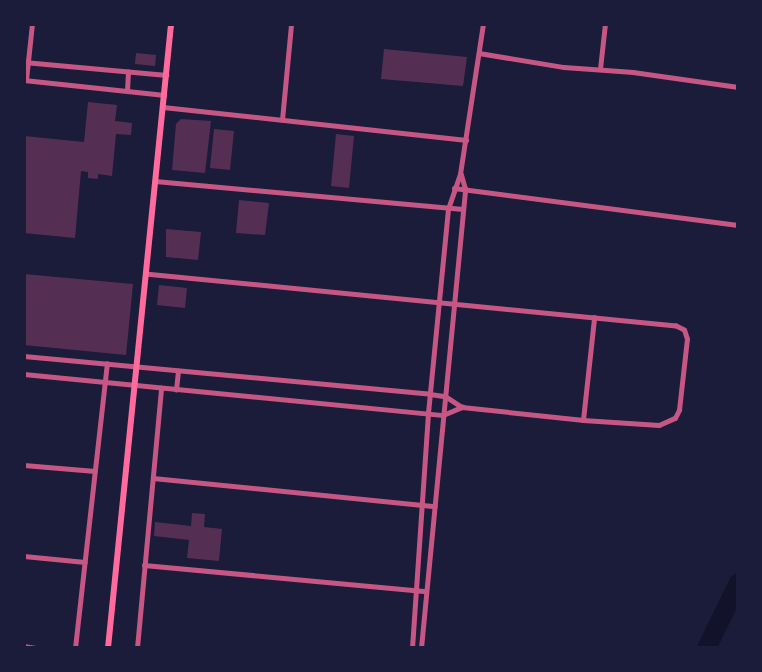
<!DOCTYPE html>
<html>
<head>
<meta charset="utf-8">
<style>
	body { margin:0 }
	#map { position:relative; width:762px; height:672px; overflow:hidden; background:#1b1b3a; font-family:Barlow,sans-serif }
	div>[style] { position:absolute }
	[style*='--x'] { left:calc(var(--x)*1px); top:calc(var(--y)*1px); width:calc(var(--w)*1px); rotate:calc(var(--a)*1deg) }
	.river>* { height:19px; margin:-9.5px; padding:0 9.5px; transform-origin:9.5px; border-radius:9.5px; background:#12122b }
	.building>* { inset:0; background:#542f53 }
	.minor>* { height:4.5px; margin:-2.25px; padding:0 2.25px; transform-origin:2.25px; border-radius:2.25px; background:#c65784 }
	.secondary>* { height:6px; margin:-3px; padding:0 3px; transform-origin:3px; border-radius:3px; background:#ff6b9d }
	span { translate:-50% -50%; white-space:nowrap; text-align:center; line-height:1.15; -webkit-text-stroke:5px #1b1b3a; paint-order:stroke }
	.frame { position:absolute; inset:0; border:26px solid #1b1b3a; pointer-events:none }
</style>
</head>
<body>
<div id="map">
	<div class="river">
		<div style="--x:706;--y:648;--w:73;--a:-64.1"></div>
	</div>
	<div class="building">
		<div style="clip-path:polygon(384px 49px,467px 57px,463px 86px,381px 79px)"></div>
		<div style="clip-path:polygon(136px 53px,156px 55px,155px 66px,135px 64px)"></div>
		<div style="clip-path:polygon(88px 102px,117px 105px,115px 121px,132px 123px,131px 135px,116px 134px,112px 176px,98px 174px,98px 179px,88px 178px,88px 172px,81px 171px,75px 238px,24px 233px,24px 136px,84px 142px)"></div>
		<div style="clip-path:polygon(181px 119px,211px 121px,205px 173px,172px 170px,176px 124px)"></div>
		<div style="clip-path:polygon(214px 129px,234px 131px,230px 170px,210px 168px)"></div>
		<div style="clip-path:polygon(336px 134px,354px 136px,349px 188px,331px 186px)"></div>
		<div style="clip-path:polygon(239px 200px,269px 203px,265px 235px,236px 233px)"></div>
		<div style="clip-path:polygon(166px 229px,201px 232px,198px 260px,166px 257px)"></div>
		<div style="clip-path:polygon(24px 274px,133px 284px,126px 355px,24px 345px)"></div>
		<div style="clip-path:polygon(159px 285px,187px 288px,185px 308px,157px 305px)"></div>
		<div style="clip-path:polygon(192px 513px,205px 514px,204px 527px,222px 529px,219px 561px,187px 558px,189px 540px,154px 536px,155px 522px,191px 526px)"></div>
	</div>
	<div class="minor">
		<div style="--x:479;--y:53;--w:86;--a:9.4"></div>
		<div style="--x:564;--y:67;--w:69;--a:4.1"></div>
		<div style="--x:633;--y:72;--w:106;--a:8.1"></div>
		<div style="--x:24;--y:62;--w:143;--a:5.2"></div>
		<div style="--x:600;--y:69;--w:45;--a:-83.7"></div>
		<div style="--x:24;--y:80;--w:141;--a:6.1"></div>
		<div style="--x:26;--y:80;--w:56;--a:-83.9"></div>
		<div style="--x:127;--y:91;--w:19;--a:-87"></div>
		<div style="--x:163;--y:107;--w:305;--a:6.2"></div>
		<div style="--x:282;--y:120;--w:96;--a:-84.6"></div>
		<div style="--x:155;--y:181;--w:309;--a:5.2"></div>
		<div style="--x:454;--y:188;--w:286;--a:7.4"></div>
		<div style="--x:24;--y:356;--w:408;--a:5.3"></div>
		<div style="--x:430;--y:394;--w:15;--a:8"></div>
		<div style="--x:445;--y:396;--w:20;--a:33"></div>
		<div style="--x:462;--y:407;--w:122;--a:6.1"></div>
		<div style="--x:583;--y:420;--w:76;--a:3.8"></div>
		<div style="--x:659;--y:425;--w:17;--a:-24"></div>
		<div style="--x:675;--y:418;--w:9;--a:-63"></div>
		<div style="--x:679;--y:410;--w:71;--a:-83.6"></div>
		<div style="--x:687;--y:339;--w:9;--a:-108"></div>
		<div style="--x:684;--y:330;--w:9;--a:-153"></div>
		<div style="--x:676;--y:326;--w:533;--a:-174.4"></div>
		<div style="--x:24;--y:374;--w:421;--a:5.6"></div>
		<div style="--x:443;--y:415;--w:21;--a:-23"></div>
		<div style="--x:176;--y:390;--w:19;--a:-84"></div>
		<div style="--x:583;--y:420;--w:103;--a:-83.8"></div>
		<div style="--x:24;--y:465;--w:71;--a:4.8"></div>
		<div style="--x:153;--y:478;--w:283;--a:5.7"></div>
		<div style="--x:24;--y:556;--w:61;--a:5.6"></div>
		<div style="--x:144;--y:565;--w:283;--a:5.3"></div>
		<div style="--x:24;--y:646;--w:13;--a:9"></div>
		<div style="--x:75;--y:648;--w:286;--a:-83.6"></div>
		<div style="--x:137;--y:648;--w:261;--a:-84.7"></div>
		<div style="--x:412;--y:648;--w:236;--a:-86.1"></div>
		<div style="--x:428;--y:413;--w:205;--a:-84.4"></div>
		<div style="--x:448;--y:209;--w:37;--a:-71"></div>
		<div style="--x:460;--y:174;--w:152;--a:-81.3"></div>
		<div style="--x:421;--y:648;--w:461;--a:-84.5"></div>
		<div style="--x:465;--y:189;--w:15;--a:-106"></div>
	</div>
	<div class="secondary">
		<div style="--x:108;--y:648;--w:627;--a:-84.23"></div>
	</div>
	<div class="frame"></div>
</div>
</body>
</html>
